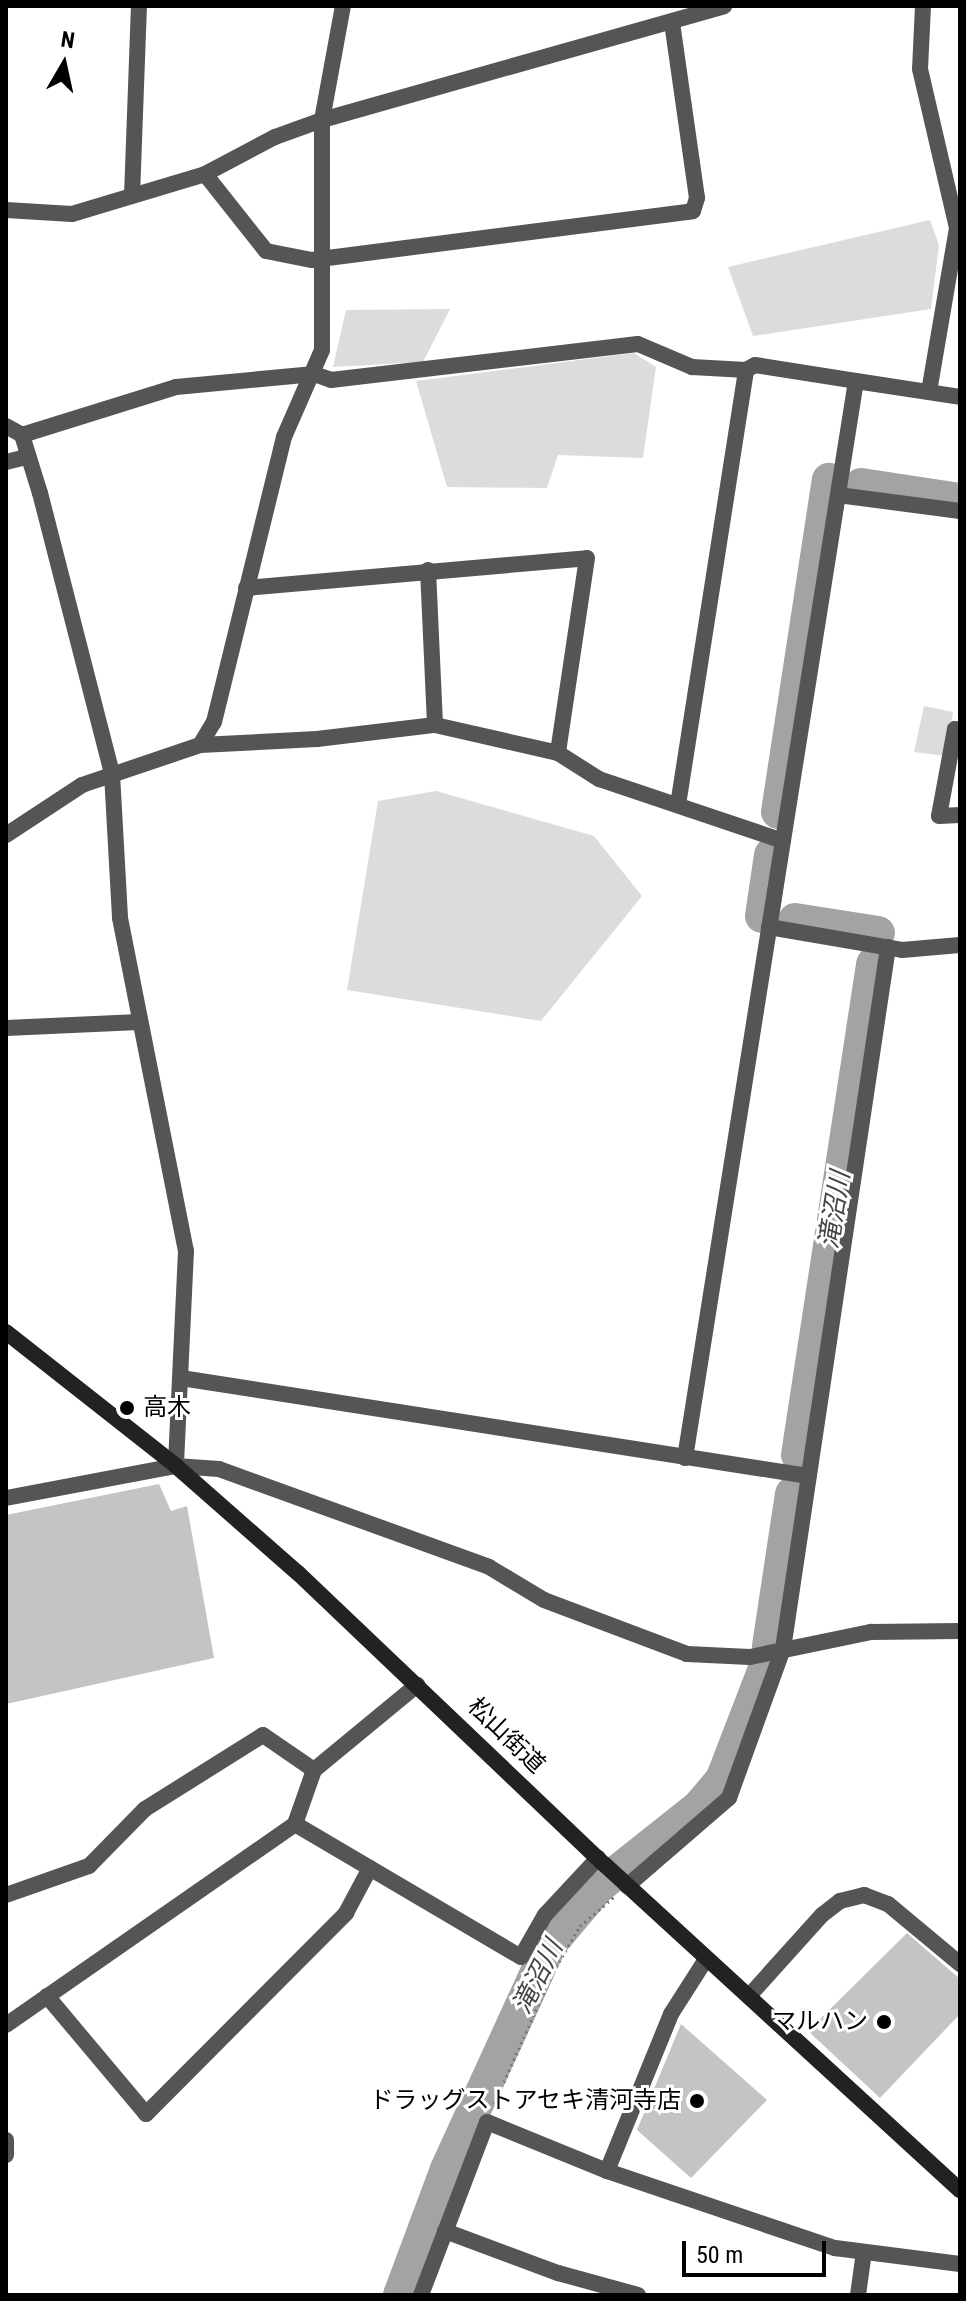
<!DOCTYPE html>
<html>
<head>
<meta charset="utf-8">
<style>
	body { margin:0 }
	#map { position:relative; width:966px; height:2301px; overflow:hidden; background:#fff; font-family:"Roboto Condensed","Noto Sans JP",sans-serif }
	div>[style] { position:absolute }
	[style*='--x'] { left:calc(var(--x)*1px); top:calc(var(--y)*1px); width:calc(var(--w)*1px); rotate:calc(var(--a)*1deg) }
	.green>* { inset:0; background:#dcdcdc }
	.river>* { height:34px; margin:-17px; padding:0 17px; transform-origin:17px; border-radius:17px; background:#a3a3a3 }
	.building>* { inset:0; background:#c4c4c4 }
	.path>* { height:3px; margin-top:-1.5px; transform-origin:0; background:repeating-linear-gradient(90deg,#777 0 2px,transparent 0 6px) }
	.minor>* { height:16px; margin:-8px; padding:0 8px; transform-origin:8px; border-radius:8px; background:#555 }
	.secondary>* { height:16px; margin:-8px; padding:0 8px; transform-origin:8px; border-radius:8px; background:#222 }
	.dots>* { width:22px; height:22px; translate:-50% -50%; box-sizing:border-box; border:4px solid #fff; border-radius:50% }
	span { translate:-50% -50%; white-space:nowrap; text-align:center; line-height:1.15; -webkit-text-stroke:6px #fff; paint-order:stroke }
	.poi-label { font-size:24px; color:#000 }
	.left { translate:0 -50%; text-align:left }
	.right { translate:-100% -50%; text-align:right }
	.street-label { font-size:24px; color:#000 }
	.water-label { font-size:26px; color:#444; font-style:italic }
	.frame { position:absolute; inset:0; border:8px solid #000; pointer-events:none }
	.north { position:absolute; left:24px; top:24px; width:80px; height:80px; -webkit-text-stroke:6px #fff; paint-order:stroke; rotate:9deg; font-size:22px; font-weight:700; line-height:32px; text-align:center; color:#000 }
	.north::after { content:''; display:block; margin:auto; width:28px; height:36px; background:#000; clip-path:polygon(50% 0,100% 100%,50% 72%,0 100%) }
	.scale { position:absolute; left:682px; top:2241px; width:144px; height:36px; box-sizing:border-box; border:4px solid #000; border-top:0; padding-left:10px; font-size:24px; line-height:28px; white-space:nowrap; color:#000; -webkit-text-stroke:6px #fff; paint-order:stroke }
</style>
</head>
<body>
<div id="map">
	<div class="green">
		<div style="clip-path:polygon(930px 220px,939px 245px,931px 309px,753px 336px,728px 267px)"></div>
		<div style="clip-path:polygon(450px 309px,423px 362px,333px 367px,346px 310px)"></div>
		<div style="clip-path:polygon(634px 353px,656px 367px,643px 458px,558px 455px,547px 488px,447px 487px,416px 381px)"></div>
		<div style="clip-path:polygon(924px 706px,953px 712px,946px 756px,914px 752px)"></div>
		<div style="clip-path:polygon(436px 791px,594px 836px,642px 896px,541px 1021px,347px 990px,378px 801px)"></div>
	</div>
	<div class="river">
		<div style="--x:861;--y:485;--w:100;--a:8.6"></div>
		<div style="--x:778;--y:812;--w:336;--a:-81.3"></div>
		<div style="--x:762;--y:916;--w:62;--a:-81.6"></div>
		<div style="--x:795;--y:920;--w:84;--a:8.9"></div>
		<div style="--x:798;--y:1455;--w:497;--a:-81.3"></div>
		<div style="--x:769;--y:1646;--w:154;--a:-81.4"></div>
		<div style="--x:400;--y:2295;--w:134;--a:-69.5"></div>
		<div style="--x:447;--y:2169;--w:247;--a:-65.4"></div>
		<div style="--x:550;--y:1944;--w:75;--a:-49.9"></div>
		<div style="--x:598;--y:1887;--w:129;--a:-38.4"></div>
		<div style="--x:699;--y:1807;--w:35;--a:-50"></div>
		<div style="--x:722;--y:1780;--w:122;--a:-68.9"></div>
	</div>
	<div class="building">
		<div style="clip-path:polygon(159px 1484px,171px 1511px,187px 1506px,214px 1658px,6px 1704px,6px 1515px)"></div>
		<div style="clip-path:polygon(907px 1933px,960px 1979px,960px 2014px,880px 2098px,808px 2031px)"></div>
		<div style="clip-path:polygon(681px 2024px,767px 2100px,691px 2178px,637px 2130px)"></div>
	</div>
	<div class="path">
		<div style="--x:494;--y:2104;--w:145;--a:-65.9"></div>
		<div style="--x:553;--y:1972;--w:53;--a:-59.6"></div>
		<div style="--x:580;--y:1926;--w:46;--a:-40.6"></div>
	</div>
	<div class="minor">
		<div style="--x:923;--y:6;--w:63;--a:92.7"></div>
		<div style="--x:920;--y:69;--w:163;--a:76.9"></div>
		<div style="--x:957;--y:228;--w:166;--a:99.7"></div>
		<div style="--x:205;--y:174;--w:98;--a:51.6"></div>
		<div style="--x:266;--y:251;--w:47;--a:11.1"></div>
		<div style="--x:312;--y:260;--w:384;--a:-7.3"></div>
		<div style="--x:693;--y:211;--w:14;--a:-73"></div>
		<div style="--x:697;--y:198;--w:178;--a:-98.1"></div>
		<div style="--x:132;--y:196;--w:190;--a:-87.9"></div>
		<div style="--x:6;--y:210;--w:66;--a:3.5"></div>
		<div style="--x:72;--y:214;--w:139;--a:-16.7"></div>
		<div style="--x:205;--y:174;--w:79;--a:-27.9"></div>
		<div style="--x:275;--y:137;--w:50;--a:-19.9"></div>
		<div style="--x:322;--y:120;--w:418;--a:-15.8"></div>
		<div style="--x:6;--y:426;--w:18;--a:29"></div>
		<div style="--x:22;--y:435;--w:61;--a:72.8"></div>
		<div style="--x:40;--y:493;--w:290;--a:75.6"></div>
		<div style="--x:112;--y:774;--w:144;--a:86.8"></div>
		<div style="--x:120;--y:918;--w:339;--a:78.8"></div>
		<div style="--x:186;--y:1251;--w:215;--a:92.7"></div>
		<div style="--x:22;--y:435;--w:161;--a:-17.3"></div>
		<div style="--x:176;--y:387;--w:139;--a:-5.4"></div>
		<div style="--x:314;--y:374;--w:18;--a:19"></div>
		<div style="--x:331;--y:380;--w:309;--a:-6.7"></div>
		<div style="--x:638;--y:344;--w:59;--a:23.1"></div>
		<div style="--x:692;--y:367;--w:54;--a:3.2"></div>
		<div style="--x:6;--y:462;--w:21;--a:-14"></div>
		<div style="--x:838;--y:495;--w:123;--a:7.5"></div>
		<div style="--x:428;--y:570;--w:155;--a:87.4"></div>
		<div style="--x:246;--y:588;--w:342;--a:-5"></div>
		<div style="--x:587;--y:558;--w:197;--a:98.5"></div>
		<div style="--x:960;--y:730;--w:5;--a:-169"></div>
		<div style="--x:955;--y:729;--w:88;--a:100.4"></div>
		<div style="--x:939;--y:816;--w:21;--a:-3"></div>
		<div style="--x:200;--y:745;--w:27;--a:-59"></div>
		<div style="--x:214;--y:722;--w:293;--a:-76.2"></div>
		<div style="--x:284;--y:437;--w:95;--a:-66.4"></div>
		<div style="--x:322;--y:350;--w:230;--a:-90"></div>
		<div style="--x:322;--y:120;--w:116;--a:-79.6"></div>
		<div style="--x:678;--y:805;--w:440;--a:-81.1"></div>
		<div style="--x:746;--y:370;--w:10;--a:-29"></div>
		<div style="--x:755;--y:365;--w:102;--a:9"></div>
		<div style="--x:6;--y:835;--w:91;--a:-33.3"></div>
		<div style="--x:82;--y:785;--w:125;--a:-18.7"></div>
		<div style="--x:200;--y:745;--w:117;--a:-2.9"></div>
		<div style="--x:317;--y:739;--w:119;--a:-6.8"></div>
		<div style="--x:435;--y:725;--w:126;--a:12.8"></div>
		<div style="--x:558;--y:753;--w:49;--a:32.4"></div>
		<div style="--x:599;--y:779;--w:194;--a:18.6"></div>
		<div style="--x:769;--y:927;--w:135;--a:9.8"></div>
		<div style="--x:902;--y:950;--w:58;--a:-4.9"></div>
		<div style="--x:6;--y:1028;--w:133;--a:-2.6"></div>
		<div style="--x:181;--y:1378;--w:635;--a:8.88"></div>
		<div style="--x:685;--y:1458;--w:1090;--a:-80.98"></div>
		<div style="--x:856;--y:381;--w:105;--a:8.7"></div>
		<div style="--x:6;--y:1498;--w:173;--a:-10.7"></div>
		<div style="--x:176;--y:1466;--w:43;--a:4"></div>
		<div style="--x:219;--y:1469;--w:287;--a:19.9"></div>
		<div style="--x:489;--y:1567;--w:64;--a:31"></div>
		<div style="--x:544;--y:1600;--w:153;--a:20.7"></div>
		<div style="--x:687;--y:1654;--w:63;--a:2.7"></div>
		<div style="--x:750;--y:1657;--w:124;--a:-11.7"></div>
		<div style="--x:871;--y:1632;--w:89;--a:-0.6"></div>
		<div style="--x:295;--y:1824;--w:262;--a:30.5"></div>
		<div style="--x:521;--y:1957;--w:48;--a:-60.3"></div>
		<div style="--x:545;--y:1915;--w:78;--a:-47.1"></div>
		<div style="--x:627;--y:1886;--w:135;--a:-40.8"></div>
		<div style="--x:729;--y:1798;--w:158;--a:-70.1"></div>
		<div style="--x:783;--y:1649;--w:710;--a:-81.49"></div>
		<div style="--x:6;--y:1895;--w:88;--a:-19.3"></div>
		<div style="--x:89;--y:1866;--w:80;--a:-45.5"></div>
		<div style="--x:145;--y:1809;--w:139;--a:-32.1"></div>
		<div style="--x:263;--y:1735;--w:62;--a:34.5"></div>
		<div style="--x:47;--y:1996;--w:154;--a:50"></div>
		<div style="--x:146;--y:2114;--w:284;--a:-45.1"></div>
		<div style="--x:346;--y:1913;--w:51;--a:-61.9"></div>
		<div style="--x:749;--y:1996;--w:109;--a:-48"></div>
		<div style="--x:822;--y:1915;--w:23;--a:-38"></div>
		<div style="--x:840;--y:1901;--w:25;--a:-14"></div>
		<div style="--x:864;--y:1895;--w:26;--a:21"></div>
		<div style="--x:888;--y:1904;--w:94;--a:39.8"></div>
		<div style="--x:6;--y:2025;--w:352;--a:-34.8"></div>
		<div style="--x:295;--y:1824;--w:57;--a:-70.6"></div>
		<div style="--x:314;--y:1770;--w:134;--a:-39.5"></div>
		<div style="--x:6;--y:2140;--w:15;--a:90"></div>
		<div style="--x:607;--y:2171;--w:170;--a:-67.8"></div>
		<div style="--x:671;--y:2014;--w:65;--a:-57.5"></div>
		<div style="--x:445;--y:2231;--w:121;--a:20.4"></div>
		<div style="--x:558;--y:2273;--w:83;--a:15.4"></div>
		<div style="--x:421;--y:2295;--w:185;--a:-69.1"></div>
		<div style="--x:487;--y:2122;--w:130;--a:22.2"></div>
		<div style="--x:607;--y:2171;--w:241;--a:18.7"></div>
		<div style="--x:835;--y:2248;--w:126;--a:7.3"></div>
		<div style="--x:858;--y:2295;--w:43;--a:-82.1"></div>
	</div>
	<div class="secondary">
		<div style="--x:6;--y:1332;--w:216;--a:38.2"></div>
		<div style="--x:176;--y:1466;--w:162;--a:41.3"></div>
		<div style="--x:298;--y:1573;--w:422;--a:43.6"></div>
		<div style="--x:604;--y:1864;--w:483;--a:42.5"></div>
	</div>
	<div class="dots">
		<div style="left:127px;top:1408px;background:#000"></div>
		<div style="left:884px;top:2022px;background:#000"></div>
		<div style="left:697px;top:2101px;background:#000"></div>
	</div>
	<div class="poi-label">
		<span class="left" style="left:143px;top:1408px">高木</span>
		<span class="right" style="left:868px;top:2022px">マルハン</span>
		<span class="right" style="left:681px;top:2101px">ドラッグストアセキ清河寺店</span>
	</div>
	<div class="street-label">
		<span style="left:506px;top:1736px;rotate:44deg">松山街道</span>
	</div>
	<div class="water-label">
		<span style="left:835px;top:1210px;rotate:-81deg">滝沼川</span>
		<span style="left:538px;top:1977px;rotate:-63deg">滝沼川</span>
	</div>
	<div class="frame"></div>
	<div class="north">N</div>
	<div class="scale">50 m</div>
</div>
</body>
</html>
